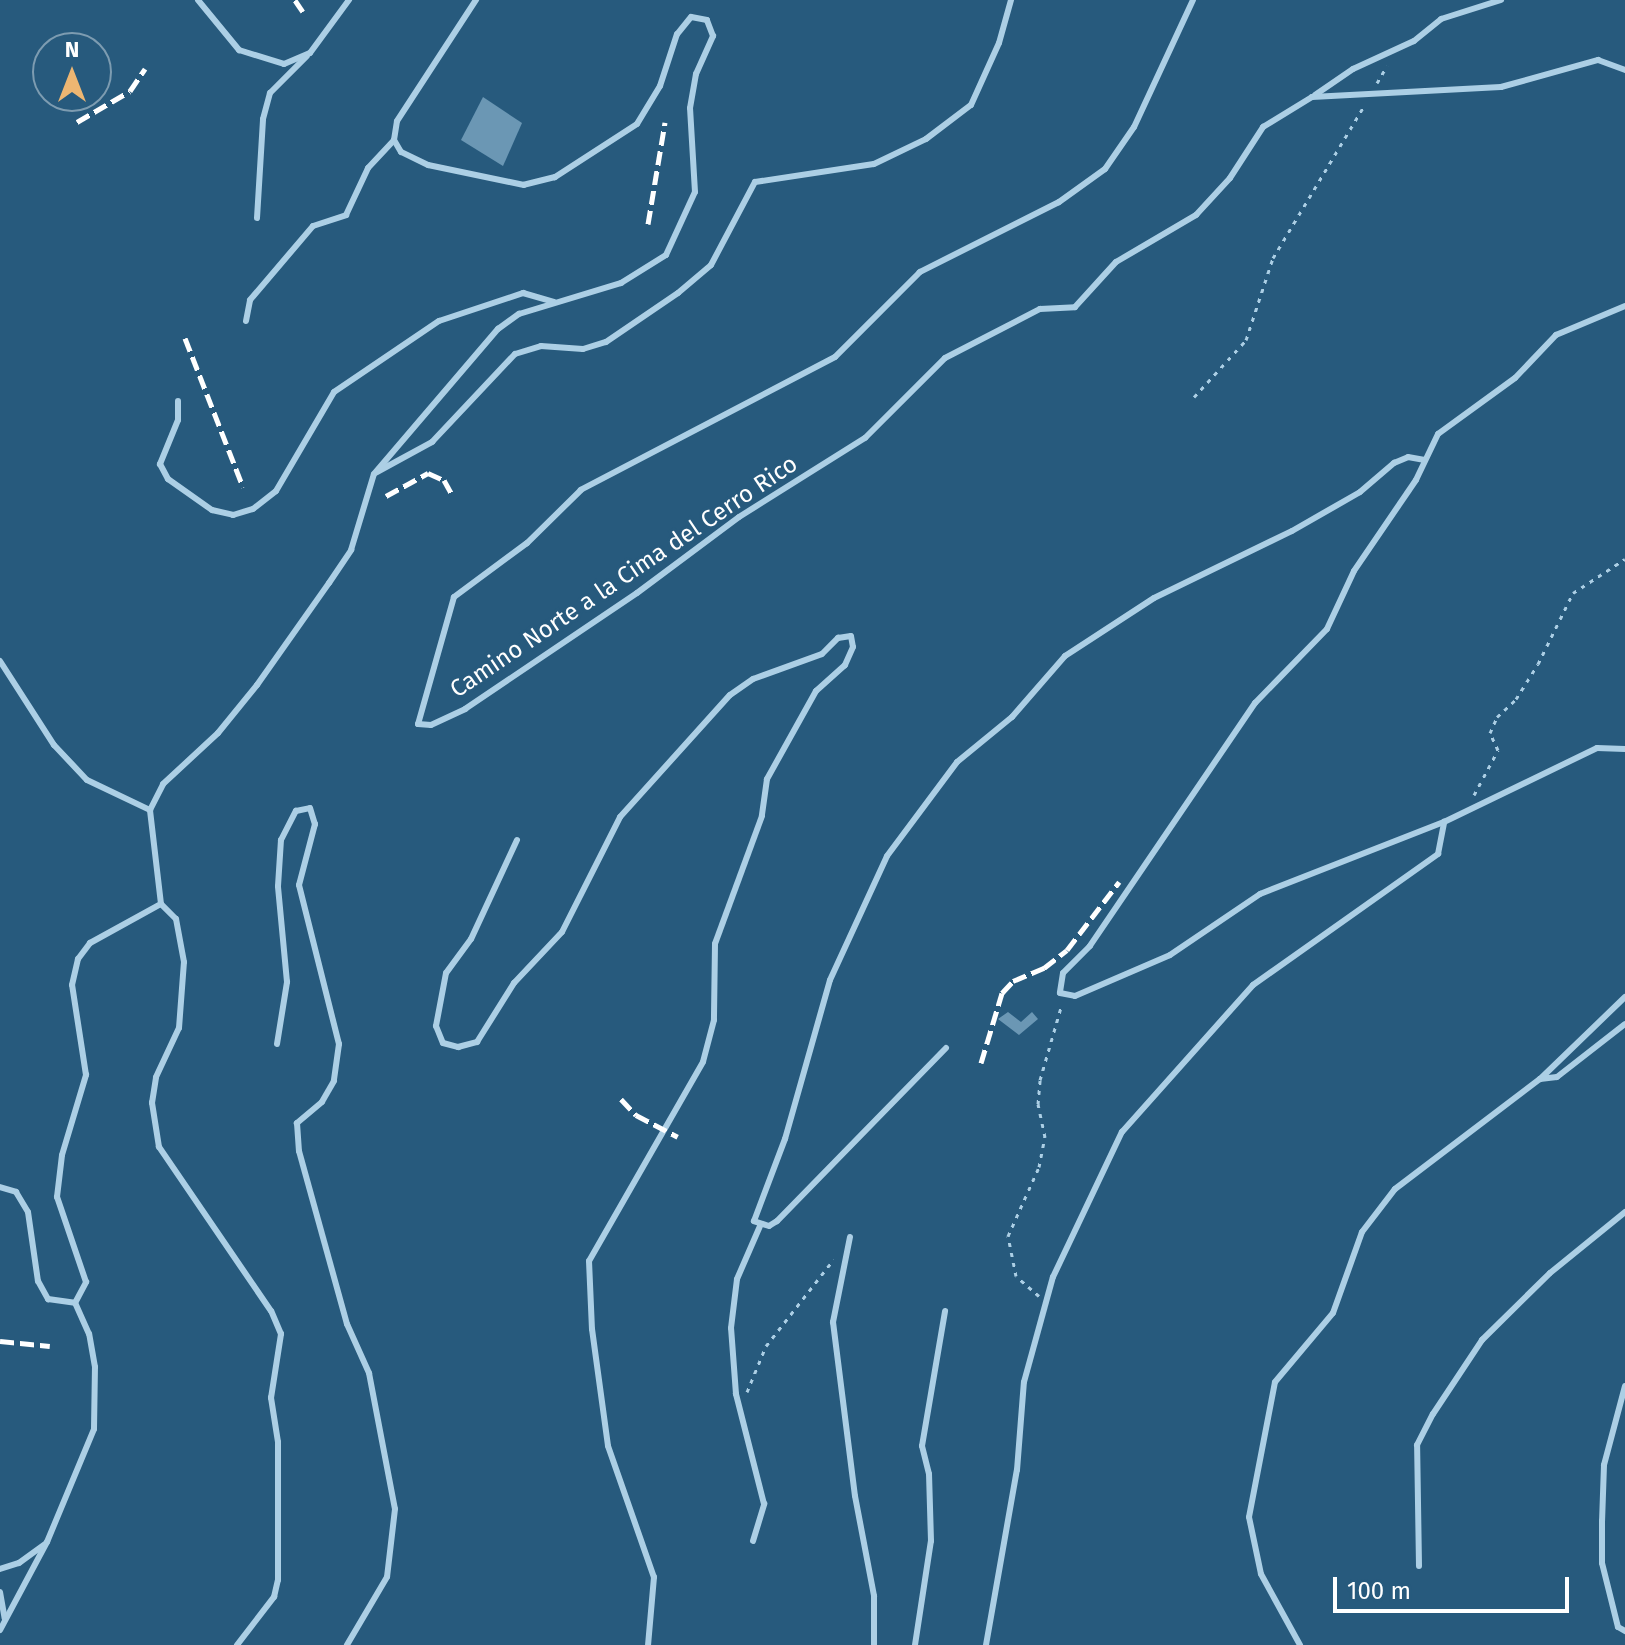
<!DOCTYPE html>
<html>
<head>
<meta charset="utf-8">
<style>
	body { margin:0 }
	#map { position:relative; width:1625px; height:1645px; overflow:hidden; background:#275a7d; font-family:"Fira Sans",sans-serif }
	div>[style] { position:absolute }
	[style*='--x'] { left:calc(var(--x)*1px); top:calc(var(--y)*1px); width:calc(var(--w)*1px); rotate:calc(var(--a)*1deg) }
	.building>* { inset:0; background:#6b97b4 }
	.path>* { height:3px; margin-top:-1.5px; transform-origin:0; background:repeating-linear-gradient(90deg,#accfe5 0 4px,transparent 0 10px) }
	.service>* { height:6px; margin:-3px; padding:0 3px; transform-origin:3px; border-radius:3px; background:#accfe5 }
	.rail>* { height:5px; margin-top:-2.5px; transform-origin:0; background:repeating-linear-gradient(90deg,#fff 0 14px,transparent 0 20px) }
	span { translate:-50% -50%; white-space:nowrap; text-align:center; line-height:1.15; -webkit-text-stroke:6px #275a7d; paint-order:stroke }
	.street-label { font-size:24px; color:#fff }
	.north { position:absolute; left:32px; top:32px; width:80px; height:80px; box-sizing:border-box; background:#275a7d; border:2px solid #7d9cb1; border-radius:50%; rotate:0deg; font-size:22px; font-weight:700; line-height:32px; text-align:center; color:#fff }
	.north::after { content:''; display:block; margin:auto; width:28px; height:36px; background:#edb672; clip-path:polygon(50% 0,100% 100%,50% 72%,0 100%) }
	.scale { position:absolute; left:1333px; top:1577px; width:236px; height:36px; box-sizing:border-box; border:4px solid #fff; border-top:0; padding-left:10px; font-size:24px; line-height:28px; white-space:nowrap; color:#fff; -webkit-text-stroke:6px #275a7d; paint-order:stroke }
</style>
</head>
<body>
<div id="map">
	<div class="building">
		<div style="clip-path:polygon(483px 97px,522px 123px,503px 166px,461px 140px)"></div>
		<div style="clip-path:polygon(1008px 1012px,1021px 1022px,1032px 1012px,1038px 1019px,1019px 1035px,998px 1019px)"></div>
	</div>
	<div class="path">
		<div style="--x:1377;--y:83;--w:20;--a:-60"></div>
		<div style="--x:1194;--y:397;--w:77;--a:-47.6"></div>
		<div style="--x:1246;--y:340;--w:86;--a:-71.8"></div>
		<div style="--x:1273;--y:258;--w:179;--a:-59.1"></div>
		<div style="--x:1474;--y:795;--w:51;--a:-61.9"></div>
		<div style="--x:1498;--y:750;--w:19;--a:-115"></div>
		<div style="--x:1490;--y:733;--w:17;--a:-66"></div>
		<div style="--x:1497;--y:717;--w:26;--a:-43"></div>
		<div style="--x:1516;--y:699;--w:41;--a:-57.8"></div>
		<div style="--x:1538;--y:664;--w:79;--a:-63.8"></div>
		<div style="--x:1573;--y:593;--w:62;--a:-33.2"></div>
		<div style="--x:1039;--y:1296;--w:30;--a:-139"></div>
		<div style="--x:1016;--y:1276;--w:41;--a:-101.3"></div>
		<div style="--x:1008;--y:1236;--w:76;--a:-65.8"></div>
		<div style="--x:1039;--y:1167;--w:31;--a:-79"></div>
		<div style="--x:1045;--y:1137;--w:34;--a:-102"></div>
		<div style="--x:1038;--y:1104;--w:24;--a:-85"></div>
		<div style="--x:1040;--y:1080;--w:79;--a:-73.9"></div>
		<div style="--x:747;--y:1392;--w:50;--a:-67.6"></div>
		<div style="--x:766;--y:1346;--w:110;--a:-52"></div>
	</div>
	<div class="service">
		<div style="--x:198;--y:0;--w:65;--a:50.6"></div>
		<div style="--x:239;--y:50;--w:47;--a:17.3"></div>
		<div style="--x:284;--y:64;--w:28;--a:-23"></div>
		<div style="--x:310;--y:53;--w:66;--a:-53.7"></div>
		<div style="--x:1193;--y:0;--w:140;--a:114.9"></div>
		<div style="--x:1134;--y:127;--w:51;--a:124.6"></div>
		<div style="--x:1105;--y:169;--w:57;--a:144.3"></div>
		<div style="--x:1059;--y:202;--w:156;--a:153.3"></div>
		<div style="--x:920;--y:272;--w:120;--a:135"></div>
		<div style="--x:835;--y:357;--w:287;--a:152.4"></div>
		<div style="--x:581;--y:490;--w:76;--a:135.5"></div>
		<div style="--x:527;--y:543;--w:91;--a:143.5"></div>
		<div style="--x:454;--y:597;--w:132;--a:105.8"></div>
		<div style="--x:418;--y:724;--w:13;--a:4"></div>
		<div style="--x:431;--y:725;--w:38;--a:-25"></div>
		<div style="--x:465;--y:709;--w:207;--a:-34"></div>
		<div style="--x:637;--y:593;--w:127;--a:-36.7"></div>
		<div style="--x:739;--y:517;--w:149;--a:-32.1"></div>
		<div style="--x:865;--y:438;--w:113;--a:-45"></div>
		<div style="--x:945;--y:358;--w:107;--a:-27.3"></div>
		<div style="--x:1040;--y:309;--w:35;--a:-3"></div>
		<div style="--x:1075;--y:307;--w:61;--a:-47.7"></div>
		<div style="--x:1116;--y:262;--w:93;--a:-30.4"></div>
		<div style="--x:1196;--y:215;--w:50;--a:-47.4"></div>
		<div style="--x:1230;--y:178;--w:61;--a:-57.1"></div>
		<div style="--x:1263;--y:127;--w:57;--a:-31.5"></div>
		<div style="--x:1312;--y:97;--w:189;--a:-3"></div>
		<div style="--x:1501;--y:87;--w:101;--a:-15.6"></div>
		<div style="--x:1598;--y:60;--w:29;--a:20"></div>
		<div style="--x:1315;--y:95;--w:46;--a:-34.4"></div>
		<div style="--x:1353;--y:69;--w:67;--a:-24.7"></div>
		<div style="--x:1414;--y:41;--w:35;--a:-39"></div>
		<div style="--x:1441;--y:19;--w:63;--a:-17.6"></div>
		<div style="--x:257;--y:218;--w:99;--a:-86.5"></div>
		<div style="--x:263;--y:119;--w:27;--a:-75"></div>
		<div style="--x:270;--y:93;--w:52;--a:-45"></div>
		<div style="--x:1625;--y:306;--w:75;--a:157.2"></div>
		<div style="--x:1556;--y:335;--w:59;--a:133.6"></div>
		<div style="--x:1515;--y:378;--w:95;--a:144"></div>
		<div style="--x:1438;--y:434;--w:51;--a:115.6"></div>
		<div style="--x:1416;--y:480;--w:110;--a:124.3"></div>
		<div style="--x:1354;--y:571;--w:64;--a:115"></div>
		<div style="--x:1327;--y:629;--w:103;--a:134.2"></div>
		<div style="--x:1255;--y:703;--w:294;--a:124.2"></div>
		<div style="--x:1090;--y:946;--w:38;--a:135"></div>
		<div style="--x:1063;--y:973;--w:20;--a:99"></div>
		<div style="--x:1060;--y:993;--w:15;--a:11"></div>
		<div style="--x:1075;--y:996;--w:103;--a:-23.3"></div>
		<div style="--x:1170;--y:955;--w:109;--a:-34.1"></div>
		<div style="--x:1260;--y:894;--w:198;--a:-21.4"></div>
		<div style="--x:1444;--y:822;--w:170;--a:-25.8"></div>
		<div style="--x:1597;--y:748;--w:28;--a:2"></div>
		<div style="--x:246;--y:321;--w:21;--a:-79"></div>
		<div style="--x:250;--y:300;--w:97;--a:-49.6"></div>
		<div style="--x:313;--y:226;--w:35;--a:-18"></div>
		<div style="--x:346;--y:215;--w:52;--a:-64.9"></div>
		<div style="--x:368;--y:168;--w:38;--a:-47"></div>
		<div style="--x:178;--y:401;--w:19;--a:90"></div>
		<div style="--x:178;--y:420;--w:48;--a:112.2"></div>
		<div style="--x:160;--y:464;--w:17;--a:62"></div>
		<div style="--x:168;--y:479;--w:54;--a:35.2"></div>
		<div style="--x:212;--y:510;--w:22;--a:13"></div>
		<div style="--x:233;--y:515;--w:21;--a:-17"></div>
		<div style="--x:253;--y:509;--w:29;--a:-38"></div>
		<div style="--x:276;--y:491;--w:115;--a:-59.6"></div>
		<div style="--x:334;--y:392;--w:127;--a:-34.1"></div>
		<div style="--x:439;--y:321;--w:89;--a:-18.4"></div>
		<div style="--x:523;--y:293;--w:32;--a:16"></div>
		<div style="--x:377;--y:472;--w:63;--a:-28.6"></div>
		<div style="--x:432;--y:442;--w:121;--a:-46.7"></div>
		<div style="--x:515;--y:354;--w:27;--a:-17"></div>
		<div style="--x:541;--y:346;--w:42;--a:4.1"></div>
		<div style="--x:583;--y:349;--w:24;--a:-17"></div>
		<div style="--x:606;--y:342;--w:87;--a:-34.2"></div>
		<div style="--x:678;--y:293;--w:43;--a:-40.3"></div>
		<div style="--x:711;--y:265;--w:94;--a:-62.1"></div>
		<div style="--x:755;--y:182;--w:120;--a:-8.6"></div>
		<div style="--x:874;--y:164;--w:58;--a:-25.7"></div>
		<div style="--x:926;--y:139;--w:56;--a:-37.1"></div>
		<div style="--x:971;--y:105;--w:68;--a:-65.7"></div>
		<div style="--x:999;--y:43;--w:45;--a:-74.4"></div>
		<div style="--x:0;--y:661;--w:100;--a:57.3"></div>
		<div style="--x:54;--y:745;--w:48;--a:46.7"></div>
		<div style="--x:87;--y:780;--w:70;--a:25.5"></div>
		<div style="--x:517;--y:840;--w:109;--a:114.9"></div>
		<div style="--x:471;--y:939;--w:42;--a:126.3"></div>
		<div style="--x:446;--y:973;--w:54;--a:100.7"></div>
		<div style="--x:436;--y:1026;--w:18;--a:68"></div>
		<div style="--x:443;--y:1043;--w:16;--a:15"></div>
		<div style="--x:458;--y:1047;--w:20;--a:-15"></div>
		<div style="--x:477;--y:1042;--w:70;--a:-57.9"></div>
		<div style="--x:514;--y:983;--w:70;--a:-46.7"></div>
		<div style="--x:562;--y:932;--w:129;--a:-63.2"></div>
		<div style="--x:620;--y:817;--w:164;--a:-48"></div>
		<div style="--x:730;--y:695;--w:28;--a:-35"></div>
		<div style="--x:753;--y:679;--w:73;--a:-19.9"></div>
		<div style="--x:822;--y:654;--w:23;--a:-45"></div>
		<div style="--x:838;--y:638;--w:13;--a:-9"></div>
		<div style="--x:851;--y:636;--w:11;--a:80"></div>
		<div style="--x:853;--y:647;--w:20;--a:114"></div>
		<div style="--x:845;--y:665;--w:39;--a:138"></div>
		<div style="--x:816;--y:691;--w:101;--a:119.1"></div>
		<div style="--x:767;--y:779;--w:37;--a:98"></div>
		<div style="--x:762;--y:816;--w:136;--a:110.2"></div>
		<div style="--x:715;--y:944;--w:76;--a:90.8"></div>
		<div style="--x:714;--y:1020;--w:43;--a:104.7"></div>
		<div style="--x:703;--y:1062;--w:229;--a:119.8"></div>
		<div style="--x:589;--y:1261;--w:68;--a:87.5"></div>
		<div style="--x:592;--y:1329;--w:118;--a:82.2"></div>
		<div style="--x:608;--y:1446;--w:139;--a:70.7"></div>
		<div style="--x:654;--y:1577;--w:68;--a:95"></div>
		<div style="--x:1625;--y:997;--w:118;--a:136"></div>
		<div style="--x:1540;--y:1079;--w:17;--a:-7"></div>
		<div style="--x:1557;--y:1077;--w:86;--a:-37.9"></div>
		<div style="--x:277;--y:1044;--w:63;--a:-80.8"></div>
		<div style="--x:287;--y:982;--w:96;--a:-95.4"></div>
		<div style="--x:278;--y:886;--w:46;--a:-86.3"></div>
		<div style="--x:281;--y:840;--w:33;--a:-63"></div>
		<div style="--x:296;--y:811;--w:14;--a:-12"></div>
		<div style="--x:310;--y:808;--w:17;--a:73"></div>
		<div style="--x:315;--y:824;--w:63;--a:104.7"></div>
		<div style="--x:299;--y:885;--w:164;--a:75.9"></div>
		<div style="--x:339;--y:1044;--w:37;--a:98"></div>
		<div style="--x:334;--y:1081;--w:24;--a:120"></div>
		<div style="--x:322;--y:1102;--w:33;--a:140"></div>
		<div style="--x:297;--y:1123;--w:28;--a:86"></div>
		<div style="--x:299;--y:1151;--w:180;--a:74.5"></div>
		<div style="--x:347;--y:1324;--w:54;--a:65.8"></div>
		<div style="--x:369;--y:1373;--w:138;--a:79.2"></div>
		<div style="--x:395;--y:1509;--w:68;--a:96.7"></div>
		<div style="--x:387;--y:1577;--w:79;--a:120.5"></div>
		<div style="--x:946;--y:1048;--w:242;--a:134.3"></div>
		<div style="--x:777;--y:1221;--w:9;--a:148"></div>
		<div style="--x:769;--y:1226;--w:16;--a:-162"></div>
		<div style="--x:754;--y:1221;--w:88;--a:-69.3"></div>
		<div style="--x:785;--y:1139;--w:165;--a:-74.2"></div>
		<div style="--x:830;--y:980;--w:136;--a:-65.3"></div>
		<div style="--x:887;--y:856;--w:117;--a:-53.3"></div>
		<div style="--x:957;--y:762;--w:71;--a:-39.3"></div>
		<div style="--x:1012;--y:717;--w:81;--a:-49"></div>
		<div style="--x:1065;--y:656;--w:106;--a:-33.1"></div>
		<div style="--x:1154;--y:598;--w:153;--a:-25.9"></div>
		<div style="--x:1292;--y:531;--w:78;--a:-29.8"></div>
		<div style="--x:1360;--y:492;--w:45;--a:-40.5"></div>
		<div style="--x:1394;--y:463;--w:15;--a:-23"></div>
		<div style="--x:1408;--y:457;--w:17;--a:10"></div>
		<div style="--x:0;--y:1187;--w:17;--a:17"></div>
		<div style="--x:16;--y:1192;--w:23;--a:59"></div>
		<div style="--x:28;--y:1212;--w:70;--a:81.8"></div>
		<div style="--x:38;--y:1281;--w:21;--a:61"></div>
		<div style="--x:48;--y:1299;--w:27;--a:8"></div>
		<div style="--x:75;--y:1303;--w:24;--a:-62"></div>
		<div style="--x:86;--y:1282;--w:90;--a:-108.8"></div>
		<div style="--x:57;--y:1197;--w:42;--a:-83.2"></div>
		<div style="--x:62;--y:1155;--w:84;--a:-73.3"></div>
		<div style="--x:86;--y:1075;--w:91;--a:-98.8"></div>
		<div style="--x:72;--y:985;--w:27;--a:-77"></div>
		<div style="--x:78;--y:959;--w:20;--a:-53"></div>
		<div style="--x:90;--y:943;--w:81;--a:-28.8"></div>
		<div style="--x:850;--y:1237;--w:87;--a:101.3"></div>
		<div style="--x:833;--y:1322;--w:175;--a:82.8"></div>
		<div style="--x:855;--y:1496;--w:102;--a:79.2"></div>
		<div style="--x:874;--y:1596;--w:49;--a:90"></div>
		<div style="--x:1625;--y:1386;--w:82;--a:104.9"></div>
		<div style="--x:1604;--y:1465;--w:56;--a:92"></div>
		<div style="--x:1602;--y:1521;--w:42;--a:90"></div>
		<div style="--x:1602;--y:1563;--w:66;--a:76"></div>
		<div style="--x:1618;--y:1627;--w:8;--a:30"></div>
		<div style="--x:753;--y:1541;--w:39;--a:-73"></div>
		<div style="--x:764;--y:1504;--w:114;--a:-104.3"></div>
		<div style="--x:736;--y:1394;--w:66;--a:-94.3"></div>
		<div style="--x:731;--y:1328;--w:49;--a:-83"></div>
		<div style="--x:737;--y:1279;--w:58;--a:-66.5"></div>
		<div style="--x:1419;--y:1566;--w:121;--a:-90.9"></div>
		<div style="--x:1417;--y:1445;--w:35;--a:-63"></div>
		<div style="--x:1433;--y:1414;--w:89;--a:-56.5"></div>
		<div style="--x:1482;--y:1340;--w:95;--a:-44.6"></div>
		<div style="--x:1550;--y:1273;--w:97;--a:-39.1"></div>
		<div style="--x:0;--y:1569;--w:20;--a:-18"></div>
		<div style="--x:19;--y:1563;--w:32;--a:-36"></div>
		<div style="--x:0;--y:1592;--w:27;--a:80"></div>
		<div style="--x:0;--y:1630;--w:100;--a:-61.9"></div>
		<div style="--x:47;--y:1542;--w:122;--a:-67.4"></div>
		<div style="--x:94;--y:1429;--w:62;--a:-89.1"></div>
		<div style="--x:95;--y:1367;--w:34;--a:-100"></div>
		<div style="--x:89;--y:1334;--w:34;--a:-114"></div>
		<div style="--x:237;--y:1645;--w:61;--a:-52.4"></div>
		<div style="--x:274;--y:1597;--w:17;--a:-77"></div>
		<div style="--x:278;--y:1580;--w:138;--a:-90"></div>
		<div style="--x:278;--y:1442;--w:45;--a:-99"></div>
		<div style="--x:271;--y:1398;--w:65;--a:-81.1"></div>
		<div style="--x:281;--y:1334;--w:25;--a:-113"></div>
		<div style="--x:271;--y:1311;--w:199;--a:-124.3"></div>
		<div style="--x:159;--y:1147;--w:45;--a:-99"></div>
		<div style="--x:152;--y:1103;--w:26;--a:-81"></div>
		<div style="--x:156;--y:1077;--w:54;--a:-64.9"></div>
		<div style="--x:179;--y:1028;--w:66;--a:-85.7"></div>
		<div style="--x:184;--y:962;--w:44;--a:-100.5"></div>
		<div style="--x:176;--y:919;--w:21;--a:-135"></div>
		<div style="--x:161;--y:904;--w:95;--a:-96.7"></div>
		<div style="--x:150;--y:810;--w:29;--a:-63"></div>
		<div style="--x:163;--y:784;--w:75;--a:-42.8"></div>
		<div style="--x:218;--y:733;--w:62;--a:-50.9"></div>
		<div style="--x:257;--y:685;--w:125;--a:-54.8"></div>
		<div style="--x:329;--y:583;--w:40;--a:-56"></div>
		<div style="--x:351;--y:550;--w:79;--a:-73.2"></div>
		<div style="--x:374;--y:474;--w:191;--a:-49.5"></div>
		<div style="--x:498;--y:329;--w:26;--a:-36"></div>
		<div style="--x:519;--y:314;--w:107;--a:-16.9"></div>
		<div style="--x:621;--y:283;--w:53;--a:-31.9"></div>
		<div style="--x:666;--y:255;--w:69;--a:-65.3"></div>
		<div style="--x:695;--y:192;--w:84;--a:-93.4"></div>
		<div style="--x:690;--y:108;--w:35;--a:-80"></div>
		<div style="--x:696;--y:74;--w:42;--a:-65.9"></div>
		<div style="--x:713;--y:36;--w:17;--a:-111"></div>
		<div style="--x:707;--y:20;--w:16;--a:-169"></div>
		<div style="--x:691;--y:17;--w:22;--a:129"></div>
		<div style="--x:677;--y:34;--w:55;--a:108.1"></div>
		<div style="--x:660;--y:86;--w:44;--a:121.2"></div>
		<div style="--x:637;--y:124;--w:98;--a:147.1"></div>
		<div style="--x:555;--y:177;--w:32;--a:166"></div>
		<div style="--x:524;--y:185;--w:98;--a:-168.2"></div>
		<div style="--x:428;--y:165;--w:30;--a:-154"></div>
		<div style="--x:401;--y:152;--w:14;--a:-120"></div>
		<div style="--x:394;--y:140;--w:19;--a:-81"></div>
		<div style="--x:397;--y:121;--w:145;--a:-56.9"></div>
		<div style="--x:915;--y:1645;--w:105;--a:-81.3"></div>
		<div style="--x:931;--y:1541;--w:67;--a:-91.7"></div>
		<div style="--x:929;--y:1474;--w:29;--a:-104"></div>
		<div style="--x:922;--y:1446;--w:137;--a:-80.3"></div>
		<div style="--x:986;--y:1645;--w:178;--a:-80"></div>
		<div style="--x:1017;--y:1470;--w:88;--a:-85.5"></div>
		<div style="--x:1024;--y:1382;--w:109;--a:-74.6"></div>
		<div style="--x:1053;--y:1277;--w:161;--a:-64.6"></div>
		<div style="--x:1122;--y:1132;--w:197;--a:-48.3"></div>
		<div style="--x:1253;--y:985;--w:227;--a:-35.3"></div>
		<div style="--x:1438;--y:854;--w:33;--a:-79"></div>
		<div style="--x:1300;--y:1645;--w:81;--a:-118.8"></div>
		<div style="--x:1261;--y:1574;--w:58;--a:-101.9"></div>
		<div style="--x:1249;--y:1517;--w:137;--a:-79.1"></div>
		<div style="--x:1275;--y:1382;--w:90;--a:-50"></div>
		<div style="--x:1333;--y:1313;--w:86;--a:-70.3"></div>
		<div style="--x:1362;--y:1232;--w:54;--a:-52.5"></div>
		<div style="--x:1395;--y:1189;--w:182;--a:-37.2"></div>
	</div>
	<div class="rail">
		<div style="--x:295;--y:0;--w:14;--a:56"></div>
		<div style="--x:77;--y:122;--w:61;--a:-30.3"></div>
		<div style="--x:130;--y:91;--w:27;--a:-56"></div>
		<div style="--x:648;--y:224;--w:103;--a:-80.5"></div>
		<div style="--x:185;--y:338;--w:160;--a:68.7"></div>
		<div style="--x:386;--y:496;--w:48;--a:-28.7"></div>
		<div style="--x:428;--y:473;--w:17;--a:24"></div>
		<div style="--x:444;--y:480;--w:18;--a:61"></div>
		<div style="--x:981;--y:1063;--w:73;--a:-73.3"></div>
		<div style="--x:1002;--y:993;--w:16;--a:-47"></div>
		<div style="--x:1013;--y:981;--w:34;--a:-23"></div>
		<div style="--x:1044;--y:968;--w:29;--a:-38"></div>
		<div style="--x:1067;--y:950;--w:86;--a:-52.6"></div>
		<div style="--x:621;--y:1099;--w:22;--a:47"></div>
		<div style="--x:636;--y:1115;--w:47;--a:27.6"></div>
		<div style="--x:0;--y:1341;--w:50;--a:5.7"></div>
	</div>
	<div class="street-label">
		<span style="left:624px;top:577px;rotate:-34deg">Camino Norte a la Cima del Cerro Rico</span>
	</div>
	<div class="north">N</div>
	<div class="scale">100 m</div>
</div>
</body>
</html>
